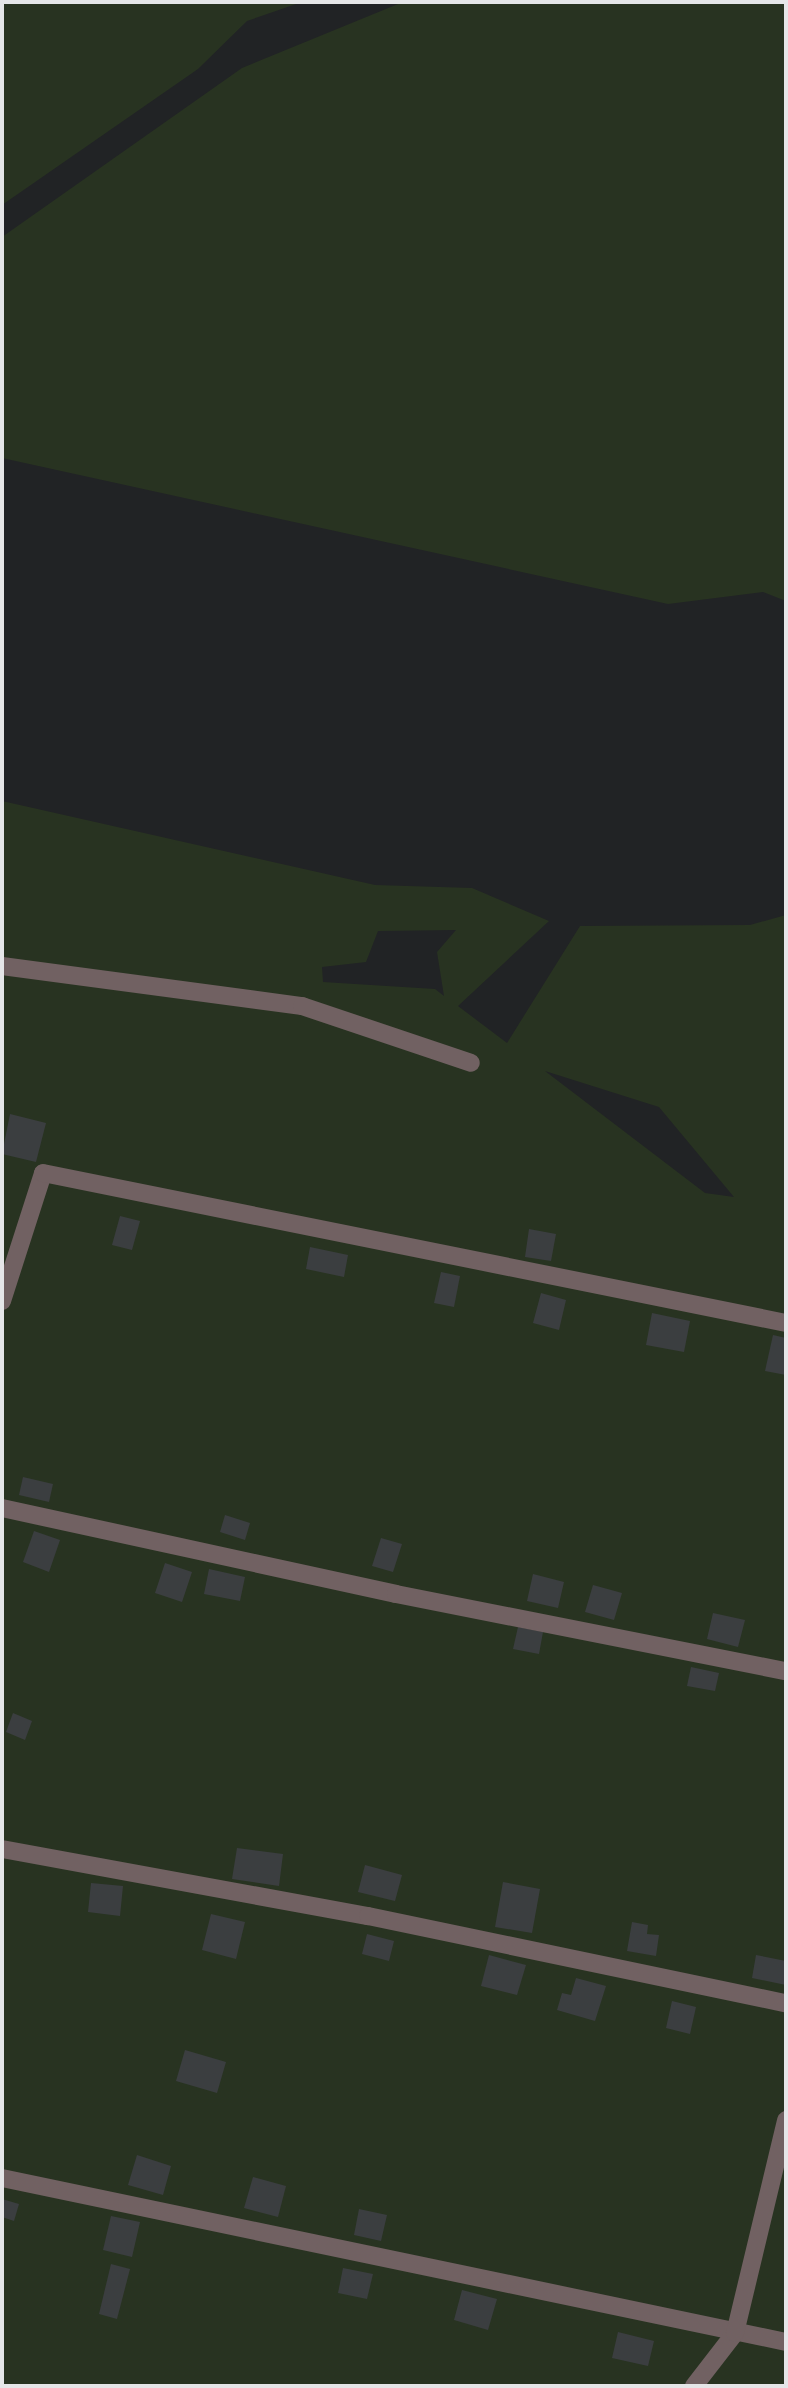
<!DOCTYPE html>
<html>
<head>
<meta charset="utf-8">
<style>
	body { margin:0 }
	#map { position:relative; width:788px; height:2388px; overflow:hidden; background:#212325; font-family:"Fira Sans Condensed",sans-serif }
	div>[style] { position:absolute }
	[style*='--x'] { left:calc(var(--x)*1px); top:calc(var(--y)*1px); width:calc(var(--w)*1px); rotate:calc(var(--a)*1deg) }
	.green>* { inset:0; background:#283321 }
	.building>* { inset:0; background:#3b3e40 }
	.lane>* { height:18px; margin:-9px; padding:0 9px; transform-origin:9px; border-radius:9px; background:#716162 }
	span { translate:-50% -50%; white-space:nowrap; text-align:center; line-height:1.15; -webkit-text-stroke:5px #18191c; paint-order:stroke }
	.frame { position:absolute; inset:0; border:4px solid #e5e6e8; pointer-events:none }
</style>
</head>
<body>
<div id="map">
	<div class="green">
		<div style="clip-path:polygon(2px 2px,302px 2px,247px 21px,198px 69px,2px 205px)"></div>
		<div style="clip-path:polygon(403px 2px,786px 2px,786px 601px,763px 592px,668px 604px,2px 458px,2px 237px,242px 68px)"></div>
		<div style="clip-path:polygon(evenodd,2px 801px,375px 885px,472px 888px,549px 921px,458px 1006px,507px 1043px,580px 926px,750px 925px,786px 915px,786px 2386px,2px 2386px,2px 801px,456px 930px,437px 952px,444px 996px,435px 989px,323px 982px,322px 967px,366px 962px,378px 931px,456px 930px,2px 801px,545px 1071px,659px 1107px,734px 1197px,705px 1193px,545px 1071px)"></div>
	</div>
	<div class="building">
		<div style="clip-path:polygon(10px 1114px,46px 1123px,36px 1162px,2px 1154px)"></div>
		<div style="clip-path:polygon(120px 1216px,140px 1221px,132px 1250px,112px 1245px)"></div>
		<div style="clip-path:polygon(529px 1229px,556px 1234px,551px 1261px,525px 1257px)"></div>
		<div style="clip-path:polygon(310px 1247px,348px 1255px,344px 1277px,306px 1269px)"></div>
		<div style="clip-path:polygon(441px 1272px,460px 1276px,454px 1307px,434px 1303px)"></div>
		<div style="clip-path:polygon(541px 1293px,566px 1300px,559px 1330px,533px 1323px)"></div>
		<div style="clip-path:polygon(652px 1313px,690px 1321px,684px 1352px,646px 1345px)"></div>
		<div style="clip-path:polygon(773px 1335px,786px 1338px,786px 1375px,765px 1371px)"></div>
		<div style="clip-path:polygon(23px 1477px,53px 1484px,49px 1502px,19px 1495px)"></div>
		<div style="clip-path:polygon(225px 1515px,250px 1523px,245px 1540px,220px 1532px)"></div>
		<div style="clip-path:polygon(34px 1531px,60px 1540px,49px 1572px,23px 1562px)"></div>
		<div style="clip-path:polygon(381px 1538px,402px 1544px,393px 1572px,372px 1566px)"></div>
		<div style="clip-path:polygon(165px 1563px,192px 1572px,182px 1602px,155px 1593px)"></div>
		<div style="clip-path:polygon(209px 1569px,245px 1577px,240px 1601px,204px 1594px)"></div>
		<div style="clip-path:polygon(533px 1574px,564px 1582px,558px 1608px,527px 1601px)"></div>
		<div style="clip-path:polygon(593px 1585px,622px 1593px,614px 1620px,585px 1612px)"></div>
		<div style="clip-path:polygon(713px 1613px,745px 1620px,738px 1647px,707px 1639px)"></div>
		<div style="clip-path:polygon(518px 1627px,543px 1632px,539px 1654px,513px 1649px)"></div>
		<div style="clip-path:polygon(691px 1667px,719px 1673px,715px 1691px,687px 1686px)"></div>
		<div style="clip-path:polygon(13px 1713px,32px 1721px,25px 1740px,6px 1732px)"></div>
		<div style="clip-path:polygon(237px 1848px,283px 1854px,279px 1886px,232px 1879px)"></div>
		<div style="clip-path:polygon(365px 1865px,402px 1875px,395px 1901px,358px 1892px)"></div>
		<div style="clip-path:polygon(503px 1882px,540px 1889px,532px 1933px,495px 1927px)"></div>
		<div style="clip-path:polygon(91px 1883px,123px 1886px,120px 1916px,88px 1912px)"></div>
		<div style="clip-path:polygon(211px 1914px,245px 1922px,236px 1959px,202px 1950px)"></div>
		<div style="clip-path:polygon(632px 1922px,648px 1925px,647px 1934px,659px 1935px,656px 1956px,627px 1951px)"></div>
		<div style="clip-path:polygon(367px 1934px,394px 1941px,389px 1961px,362px 1954px)"></div>
		<div style="clip-path:polygon(489px 1955px,526px 1965px,517px 1995px,481px 1986px)"></div>
		<div style="clip-path:polygon(756px 1955px,786px 1961px,786px 1985px,752px 1978px)"></div>
		<div style="clip-path:polygon(576px 1978px,606px 1986px,595px 2021px,557px 2010px,562px 1993px,571px 1995px)"></div>
		<div style="clip-path:polygon(672px 2001px,696px 2007px,690px 2034px,666px 2028px)"></div>
		<div style="clip-path:polygon(185px 2050px,226px 2062px,217px 2093px,176px 2081px)"></div>
		<div style="clip-path:polygon(137px 2155px,171px 2166px,163px 2195px,128px 2185px)"></div>
		<div style="clip-path:polygon(253px 2177px,286px 2186px,278px 2217px,244px 2208px)"></div>
		<div style="clip-path:polygon(2px 2199px,19px 2204px,14px 2221px,2px 2217px)"></div>
		<div style="clip-path:polygon(359px 2209px,387px 2215px,381px 2241px,354px 2235px)"></div>
		<div style="clip-path:polygon(111px 2216px,140px 2222px,132px 2257px,103px 2250px)"></div>
		<div style="clip-path:polygon(111px 2264px,130px 2269px,117px 2319px,99px 2314px)"></div>
		<div style="clip-path:polygon(343px 2268px,373px 2274px,367px 2299px,338px 2293px)"></div>
		<div style="clip-path:polygon(462px 2290px,497px 2299px,488px 2330px,454px 2320px)"></div>
		<div style="clip-path:polygon(618px 2332px,654px 2341px,648px 2366px,612px 2358px)"></div>
	</div>
	<div class="lane">
		<div style="--x:2;--y:966;--w:303;--a:7.6"></div>
		<div style="--x:302;--y:1006;--w:178;--a:18.6"></div>
		<div style="--x:2;--y:1301;--w:134;--a:-72.2"></div>
		<div style="--x:43;--y:1173;--w:758;--a:11.41"></div>
		<div style="--x:2;--y:1508;--w:403;--a:12.3"></div>
		<div style="--x:396;--y:1594;--w:398;--a:11.2"></div>
		<div style="--x:2;--y:1849;--w:372;--a:10.4"></div>
		<div style="--x:368;--y:1916;--w:427;--a:11.8"></div>
		<div style="--x:2;--y:2178;--w:801;--a:11.81"></div>
		<div style="--x:694;--y:2386;--w:67;--a:-52.3"></div>
		<div style="--x:735;--y:2333;--w:219;--a:-76.5"></div>
	</div>
	<div class="frame"></div>
</div>
</body>
</html>
